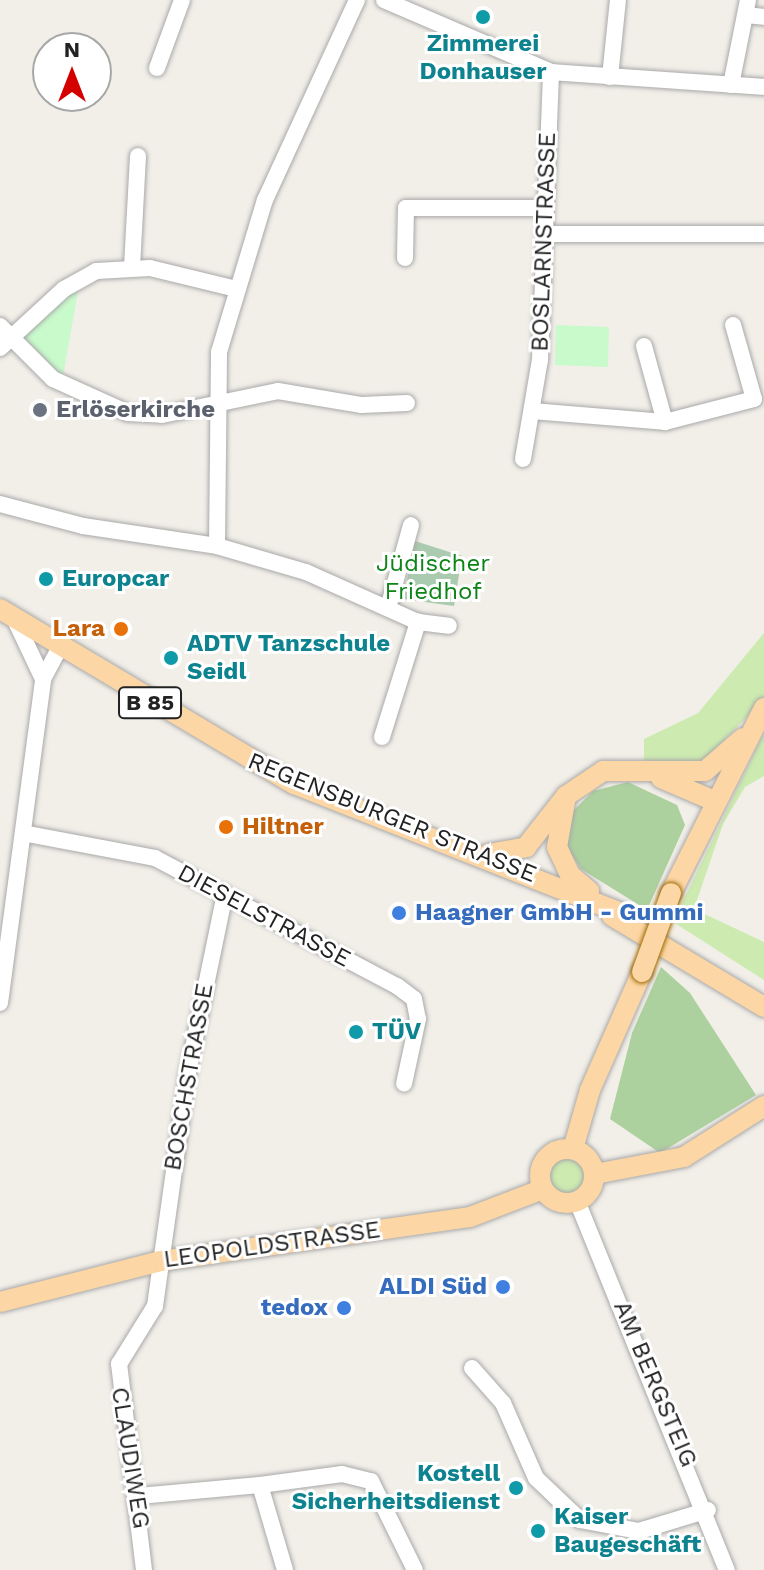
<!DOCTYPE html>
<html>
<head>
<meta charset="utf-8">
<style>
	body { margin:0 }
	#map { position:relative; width:764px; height:1570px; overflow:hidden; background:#f2efe9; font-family:"Work Sans",sans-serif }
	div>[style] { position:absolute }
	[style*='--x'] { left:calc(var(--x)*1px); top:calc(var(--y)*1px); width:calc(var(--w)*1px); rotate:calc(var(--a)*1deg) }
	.grass>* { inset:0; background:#cdebb0 }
	.round { border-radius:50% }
	.forest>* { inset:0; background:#add19e }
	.cemetery>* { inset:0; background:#aacbaf }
	.park>* { inset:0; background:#c8facc }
	.roads { filter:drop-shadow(0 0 2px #a9a9a9) drop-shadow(0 0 2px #a9a9a9) }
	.minor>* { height:16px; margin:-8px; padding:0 8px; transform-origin:8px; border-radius:8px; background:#fff }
	.major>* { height:20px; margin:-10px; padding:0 10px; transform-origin:10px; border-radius:10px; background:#fcd6a4 }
	.major>.ring { margin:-10px; padding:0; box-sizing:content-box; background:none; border:20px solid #fcd6a4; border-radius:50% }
	.bridges { filter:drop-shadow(0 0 2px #a06b00) drop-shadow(0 0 2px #a06b00) }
	.major-bridge>* { height:20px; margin:-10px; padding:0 10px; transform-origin:10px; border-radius:10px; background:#fcd6a4 }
	.dots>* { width:22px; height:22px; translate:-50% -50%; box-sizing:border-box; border:4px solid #fff; border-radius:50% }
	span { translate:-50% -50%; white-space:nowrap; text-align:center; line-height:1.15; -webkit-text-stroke:6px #fff; paint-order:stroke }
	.shield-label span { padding:2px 6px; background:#fff; border:2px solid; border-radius:6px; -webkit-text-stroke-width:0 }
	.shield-label { font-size:22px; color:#222; font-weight:700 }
	.culture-label { font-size:24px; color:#0d838f; font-weight:700 }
	.left { translate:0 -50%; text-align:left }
	.right { translate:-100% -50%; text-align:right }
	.street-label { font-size:24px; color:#222 }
	.worship-label { font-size:24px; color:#5b616d; font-weight:700 }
	.park-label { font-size:24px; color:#0c8416 }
	.food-label { font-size:24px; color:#c56008; font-weight:700 }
	.shop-label { font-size:24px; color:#366cbe; font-weight:700 }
	.north { position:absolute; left:32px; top:32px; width:80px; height:80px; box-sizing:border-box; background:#fff; border:2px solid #a7a7a7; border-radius:50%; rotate:0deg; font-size:22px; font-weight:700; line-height:32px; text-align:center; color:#222 }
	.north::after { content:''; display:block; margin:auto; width:28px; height:36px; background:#d40000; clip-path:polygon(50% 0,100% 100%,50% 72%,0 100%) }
</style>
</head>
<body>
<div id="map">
	<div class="grass">
		<div style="clip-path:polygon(764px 633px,764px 697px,745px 719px,704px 760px,664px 766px,644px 760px,644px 739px,698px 713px)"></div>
		<div style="clip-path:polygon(764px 733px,764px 776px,745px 787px,723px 824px,694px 909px,764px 942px,764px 980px,673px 922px)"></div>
		<div class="round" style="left:548px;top:1155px;width:40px;height:40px"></div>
	</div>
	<div class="forest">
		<div style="clip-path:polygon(628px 782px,677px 805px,685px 825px,647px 910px,581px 869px,565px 845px,569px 815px,593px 791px)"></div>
		<div style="clip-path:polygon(661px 967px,690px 993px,756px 1095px,660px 1153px,610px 1119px,632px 1033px)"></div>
	</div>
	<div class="cemetery">
		<div style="clip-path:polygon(415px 541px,462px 556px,454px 606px,403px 599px)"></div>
	</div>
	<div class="park">
		<div style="clip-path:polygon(80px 280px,62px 382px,12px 338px)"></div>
		<div style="clip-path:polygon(556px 325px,609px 327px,608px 367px,555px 365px)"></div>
	</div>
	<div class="roads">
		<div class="minor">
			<div style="--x:384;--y:0;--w:182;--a:23.3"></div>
			<div style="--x:551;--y:72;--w:214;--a:4"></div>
			<div style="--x:746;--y:15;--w:18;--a:6"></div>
			<div style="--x:157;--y:68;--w:72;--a:-69.8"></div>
			<div style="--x:610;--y:77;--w:77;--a:-84.1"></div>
			<div style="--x:731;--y:85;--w:87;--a:-78.7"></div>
			<div style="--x:544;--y:234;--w:220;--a:0"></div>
			<div style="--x:405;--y:258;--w:50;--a:-88.9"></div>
			<div style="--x:406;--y:208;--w:139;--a:0"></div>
			<div style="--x:132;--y:267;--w:111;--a:-86.9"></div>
			<div style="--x:0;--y:326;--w:75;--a:45"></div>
			<div style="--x:53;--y:379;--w:82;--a:24.4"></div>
			<div style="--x:128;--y:413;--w:34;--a:3"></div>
			<div style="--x:162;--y:415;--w:118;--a:-11.7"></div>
			<div style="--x:278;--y:391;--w:85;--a:9.5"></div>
			<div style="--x:362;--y:405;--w:45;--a:-2.5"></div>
			<div style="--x:644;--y:346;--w:79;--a:74.6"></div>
			<div style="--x:0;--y:348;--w:87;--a:-42.7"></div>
			<div style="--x:64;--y:289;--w:37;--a:-29"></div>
			<div style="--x:96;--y:271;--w:54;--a:-3.2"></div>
			<div style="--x:150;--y:268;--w:89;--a:13.6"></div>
			<div style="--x:532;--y:411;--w:133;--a:4.7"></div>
			<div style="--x:665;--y:422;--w:92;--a:-14.5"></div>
			<div style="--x:754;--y:399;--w:77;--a:-105.8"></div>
			<div style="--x:523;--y:459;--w:100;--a:-80.3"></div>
			<div style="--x:540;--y:360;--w:288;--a:-87.8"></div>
			<div style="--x:0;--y:504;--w:86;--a:14.8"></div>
			<div style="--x:83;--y:526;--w:135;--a:8.5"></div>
			<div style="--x:217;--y:546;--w:93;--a:16.3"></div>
			<div style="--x:306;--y:572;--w:123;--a:24.1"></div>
			<div style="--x:418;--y:622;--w:31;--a:7"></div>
			<div style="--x:217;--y:546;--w:194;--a:-89.4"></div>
			<div style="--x:219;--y:352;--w:159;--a:-73.2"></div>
			<div style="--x:265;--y:200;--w:220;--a:-65.3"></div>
			<div style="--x:388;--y:608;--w:86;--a:-74.5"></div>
			<div style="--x:15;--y:620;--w:65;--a:64.6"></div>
			<div style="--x:382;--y:737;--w:121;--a:-72.6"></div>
			<div style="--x:23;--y:833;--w:134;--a:10.7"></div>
			<div style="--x:155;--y:858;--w:274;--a:27.9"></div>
			<div style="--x:397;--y:986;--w:21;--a:37"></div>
			<div style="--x:414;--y:999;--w:20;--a:79"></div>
			<div style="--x:418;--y:1019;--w:66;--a:102.2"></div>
			<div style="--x:0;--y:1003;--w:327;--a:-82.4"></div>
			<div style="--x:43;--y:679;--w:36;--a:-62"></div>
			<div style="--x:577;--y:1201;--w:398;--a:67.9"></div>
			<div style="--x:472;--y:1368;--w:47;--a:48.5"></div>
			<div style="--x:503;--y:1403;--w:82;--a:66.3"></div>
			<div style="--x:536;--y:1478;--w:61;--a:43.7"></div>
			<div style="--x:580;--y:1520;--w:60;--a:10.6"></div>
			<div style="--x:639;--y:1531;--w:72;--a:-16.9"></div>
			<div style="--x:260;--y:1485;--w:83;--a:-7.6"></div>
			<div style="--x:342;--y:1474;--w:30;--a:14"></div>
			<div style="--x:371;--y:1481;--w:99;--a:63.7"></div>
			<div style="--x:139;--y:1496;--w:121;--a:-5.2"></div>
			<div style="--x:260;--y:1485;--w:89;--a:73.6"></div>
			<div style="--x:144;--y:1570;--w:208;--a:-96.9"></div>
			<div style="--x:119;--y:1364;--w:68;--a:-58.2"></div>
			<div style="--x:155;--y:1306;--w:231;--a:-82"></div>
			<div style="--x:187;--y:1077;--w:187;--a:-78.3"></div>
		</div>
		<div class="major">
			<div style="--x:0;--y:609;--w:342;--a:30.8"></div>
			<div style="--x:294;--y:784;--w:358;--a:21.5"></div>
			<div style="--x:661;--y:778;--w:56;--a:23.3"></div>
			<div style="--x:566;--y:796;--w:52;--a:100"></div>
			<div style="--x:557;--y:847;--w:31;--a:65"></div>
			<div style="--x:570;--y:875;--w:25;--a:40"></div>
			<div style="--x:488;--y:854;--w:39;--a:-10"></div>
			<div style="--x:526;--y:847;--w:65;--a:-51.9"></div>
			<div style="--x:566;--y:796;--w:45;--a:-34"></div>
			<div style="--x:603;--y:771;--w:102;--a:0"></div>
			<div style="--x:705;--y:771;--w:50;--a:-41"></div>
			<div style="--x:671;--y:893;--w:207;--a:-63.3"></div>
			<div style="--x:612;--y:916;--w:177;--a:30.9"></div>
			<div class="ring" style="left:540px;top:1149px;width:34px;height:34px"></div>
			<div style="--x:573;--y:1149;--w:61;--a:-73.9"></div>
			<div style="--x:590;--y:1090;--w:129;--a:-66.2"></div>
			<div style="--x:595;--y:1174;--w:91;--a:-10.8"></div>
			<div style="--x:684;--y:1157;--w:95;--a:-32.5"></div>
			<div style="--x:0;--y:1302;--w:166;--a:-14.3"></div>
			<div style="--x:161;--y:1261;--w:312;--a:-8.1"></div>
			<div style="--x:470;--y:1217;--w:78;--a:-21"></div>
		</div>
	</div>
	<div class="bridges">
		<div class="major-bridge">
			<div style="--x:642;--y:972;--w:84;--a:-69.8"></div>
		</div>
	</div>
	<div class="dots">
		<div style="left:483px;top:17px;background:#0f9aa8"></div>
		<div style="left:40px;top:410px;background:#6b7280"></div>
		<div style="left:46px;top:579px;background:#0f9aa8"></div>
		<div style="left:121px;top:629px;background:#e8710a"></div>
		<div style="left:171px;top:658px;background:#0f9aa8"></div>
		<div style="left:226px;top:827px;background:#e8710a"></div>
		<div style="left:399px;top:913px;background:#3f7fe0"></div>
		<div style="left:356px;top:1032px;background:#0f9aa8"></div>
		<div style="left:503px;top:1287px;background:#3f7fe0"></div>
		<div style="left:344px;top:1308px;background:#3f7fe0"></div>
		<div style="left:516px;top:1488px;background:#0f9aa8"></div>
		<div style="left:538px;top:1531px;background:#0f9aa8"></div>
	</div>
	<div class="shield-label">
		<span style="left:150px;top:703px">B 85</span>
	</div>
	<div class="culture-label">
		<span style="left:483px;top:58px">Zimmerei<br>Donhauser</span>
		<span class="left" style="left:62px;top:579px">Europcar</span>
		<span class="left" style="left:187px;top:658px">ADTV Tanzschule<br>Seidl</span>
		<span class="left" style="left:372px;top:1032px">TÜV</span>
		<span class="right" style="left:500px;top:1488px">Kostell<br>Sicherheitsdienst</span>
		<span class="left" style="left:554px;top:1531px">Kaiser<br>Baugeschäft</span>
	</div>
	<div class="street-label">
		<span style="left:544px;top:242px;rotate:-88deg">BOSLARNSTRASSE</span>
		<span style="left:392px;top:818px;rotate:22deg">REGENSBURGER STRASSE</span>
		<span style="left:264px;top:916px;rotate:28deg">DIESELSTRASSE</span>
		<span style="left:189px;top:1077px;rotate:-80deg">BOSCHSTRASSE</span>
		<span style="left:272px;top:1245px;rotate:-8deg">LEOPOLDSTRASSE</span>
		<span style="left:655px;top:1384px;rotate:67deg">AM BERGSTEIG</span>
		<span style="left:130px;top:1458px;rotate:81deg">CLAUDIWEG</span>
	</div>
	<div class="worship-label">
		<span class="left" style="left:56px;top:410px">Erlöserkirche</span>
	</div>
	<div class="park-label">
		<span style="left:433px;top:578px">Jüdischer<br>Friedhof</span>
	</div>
	<div class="food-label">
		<span class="right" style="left:105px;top:629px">Lara</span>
		<span class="left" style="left:242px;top:827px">Hiltner</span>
	</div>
	<div class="shop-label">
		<span class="left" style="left:415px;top:913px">Haagner GmbH - Gummi</span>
		<span class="right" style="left:487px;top:1287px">ALDI Süd</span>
		<span class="right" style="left:328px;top:1308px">tedox</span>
	</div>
	<div class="north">N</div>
</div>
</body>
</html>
